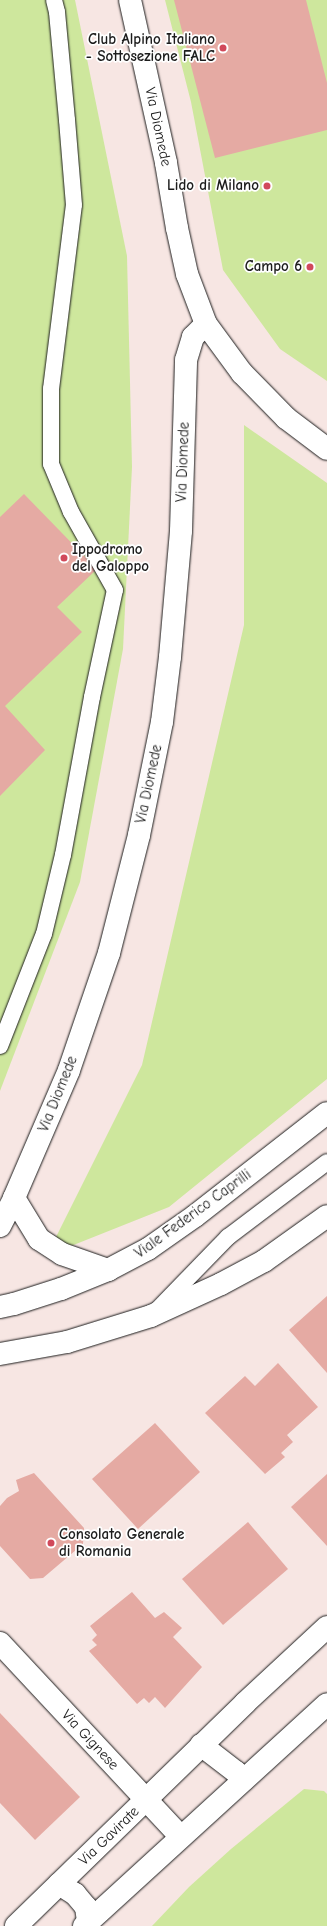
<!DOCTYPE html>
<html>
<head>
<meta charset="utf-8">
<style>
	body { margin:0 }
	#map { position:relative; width:327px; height:1926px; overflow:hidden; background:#f7e6e3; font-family:"Comic Neue",sans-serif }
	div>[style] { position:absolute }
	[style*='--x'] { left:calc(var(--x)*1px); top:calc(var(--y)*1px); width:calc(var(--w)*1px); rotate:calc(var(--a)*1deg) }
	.green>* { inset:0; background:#cee79d }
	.building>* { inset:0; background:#e5aaa3 }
	.roads { filter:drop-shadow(0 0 1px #1c1c1c) drop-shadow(0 0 1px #1c1c1c) }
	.lane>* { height:16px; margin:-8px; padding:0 8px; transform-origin:8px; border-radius:8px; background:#fff }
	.street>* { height:22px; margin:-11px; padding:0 11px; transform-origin:11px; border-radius:11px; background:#fff }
	.secondary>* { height:22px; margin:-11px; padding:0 11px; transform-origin:11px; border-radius:11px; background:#fff }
	.dots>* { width:11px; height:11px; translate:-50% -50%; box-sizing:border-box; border:2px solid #fff; border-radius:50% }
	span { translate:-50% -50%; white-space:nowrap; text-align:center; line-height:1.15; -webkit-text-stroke:3.5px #fff; paint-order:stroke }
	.poi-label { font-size:15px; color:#1c1c1c; font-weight:700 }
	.right { translate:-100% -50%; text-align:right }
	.left { translate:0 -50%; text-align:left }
	.street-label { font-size:15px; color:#1c1c1c }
</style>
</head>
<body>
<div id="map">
	<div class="green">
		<div style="clip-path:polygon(0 0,75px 0,127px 256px,132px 467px,123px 649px,80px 882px,0 1091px)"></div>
		<div style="clip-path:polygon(165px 0,327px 0,327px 381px,280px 349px,223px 270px,191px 102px)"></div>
		<div style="clip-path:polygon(244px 425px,327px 483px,327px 1079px,169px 1207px,71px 1246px,52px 1245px,142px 1065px,244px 625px)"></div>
		<div style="clip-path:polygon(304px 1789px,324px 1791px,327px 1794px,327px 1926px,152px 1926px,189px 1887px,231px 1849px)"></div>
	</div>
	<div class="building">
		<div style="clip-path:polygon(174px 0,306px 0,327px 83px,327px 130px,215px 158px)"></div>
		<div style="clip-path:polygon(24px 494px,97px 569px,57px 607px,82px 632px,5px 706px,45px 750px,0 796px,0 517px)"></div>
		<div style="clip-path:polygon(327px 1296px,327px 1373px,289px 1330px)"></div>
		<div style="clip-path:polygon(278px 1363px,318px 1407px,287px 1435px,293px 1442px,281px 1453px,285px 1457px,265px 1474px,205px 1413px,245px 1376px,255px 1386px)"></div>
		<div style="clip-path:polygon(155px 1423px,200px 1472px,138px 1529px,92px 1479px)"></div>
		<div style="clip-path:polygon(34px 1473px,84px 1528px,83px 1544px,43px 1578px,30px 1579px,0 1546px,0 1506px,7px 1498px,19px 1491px,16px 1480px)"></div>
		<div style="clip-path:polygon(327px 1474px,327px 1546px,291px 1507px)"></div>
		<div style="clip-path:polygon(248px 1522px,288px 1569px,223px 1625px,182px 1579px)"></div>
		<div style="clip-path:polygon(132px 1592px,155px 1618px,164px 1612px,182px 1628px,173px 1637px,202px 1667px,165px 1708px,155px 1697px,149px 1703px,144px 1698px,137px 1704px,89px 1651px,97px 1645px,92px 1640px,97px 1635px,90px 1626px)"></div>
		<div style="clip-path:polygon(0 1713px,80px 1797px,35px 1840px,0 1803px)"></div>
	</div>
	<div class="roads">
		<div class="lane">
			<div style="--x:0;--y:1046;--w:120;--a:-68.6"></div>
			<div style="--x:44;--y:934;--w:81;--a:-76.5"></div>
			<div style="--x:63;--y:855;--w:161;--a:-79.6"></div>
			<div style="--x:92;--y:697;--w:109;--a:-77.9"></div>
			<div style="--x:115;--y:590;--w:90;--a:-119.4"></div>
			<div style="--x:71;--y:512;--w:52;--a:-112.6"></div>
			<div style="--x:51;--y:464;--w:75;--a:-90"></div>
			<div style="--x:51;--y:389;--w:185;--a:-82.9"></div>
			<div style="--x:74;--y:205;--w:85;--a:-94.7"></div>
			<div style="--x:67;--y:120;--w:108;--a:-95.3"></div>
			<div style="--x:57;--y:12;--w:12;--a:-104"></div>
			<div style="--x:157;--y:1310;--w:102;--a:-45.8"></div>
			<div style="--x:228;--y:1237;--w:124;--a:-37.1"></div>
		</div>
		<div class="street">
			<div style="--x:0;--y:1643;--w:265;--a:47"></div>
			<div style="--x:201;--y:1745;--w:44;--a:37.6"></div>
			<div style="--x:236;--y:1772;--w:11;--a:49"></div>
			<div style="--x:59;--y:1884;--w:19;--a:32"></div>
			<div style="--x:75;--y:1894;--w:17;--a:50"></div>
			<div style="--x:86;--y:1907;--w:15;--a:82"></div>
			<div style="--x:16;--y:1926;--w:320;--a:-44.2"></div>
			<div style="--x:245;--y:1703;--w:112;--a:-42.8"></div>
			<div style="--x:84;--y:1926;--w:329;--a:-42.4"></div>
		</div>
		<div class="secondary">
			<div style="--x:130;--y:0;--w:167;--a:77.5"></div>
			<div style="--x:166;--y:163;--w:66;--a:80.4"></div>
			<div style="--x:177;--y:228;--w:47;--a:77.7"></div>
			<div style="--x:187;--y:274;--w:53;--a:69.2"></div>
			<div style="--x:206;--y:324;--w:61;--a:53.7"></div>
			<div style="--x:242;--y:373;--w:63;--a:45.6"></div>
			<div style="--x:286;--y:418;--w:51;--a:37.1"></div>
			<div style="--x:14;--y:1198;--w:48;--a:58.6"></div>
			<div style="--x:39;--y:1239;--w:27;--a:33"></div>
			<div style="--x:62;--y:1254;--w:49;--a:19.2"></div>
			<div style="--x:0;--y:1226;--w:31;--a:-63"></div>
			<div style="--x:14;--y:1198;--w:139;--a:-66.7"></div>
			<div style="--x:69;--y:1070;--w:124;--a:-71.1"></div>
			<div style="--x:109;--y:953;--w:122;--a:-75.7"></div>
			<div style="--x:139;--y:835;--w:115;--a:-78.5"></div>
			<div style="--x:162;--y:722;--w:65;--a:-83"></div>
			<div style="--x:170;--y:657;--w:126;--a:-85"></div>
			<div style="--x:181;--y:531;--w:171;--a:-88.3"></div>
			<div style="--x:186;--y:360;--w:24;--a:-73"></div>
			<div style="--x:193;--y:337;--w:18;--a:-45"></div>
			<div style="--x:0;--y:1307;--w:14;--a:-12"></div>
			<div style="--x:14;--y:1304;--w:49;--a:-17.7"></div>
			<div style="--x:61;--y:1289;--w:51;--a:-22"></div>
			<div style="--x:108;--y:1270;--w:45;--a:-27.7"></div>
			<div style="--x:148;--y:1249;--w:57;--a:-35.1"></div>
			<div style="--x:195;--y:1216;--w:167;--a:-38"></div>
			<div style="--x:0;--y:1354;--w:68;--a:-10.2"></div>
			<div style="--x:67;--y:1342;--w:88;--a:-17.2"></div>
			<div style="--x:151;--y:1316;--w:77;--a:-24.6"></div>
			<div style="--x:221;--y:1284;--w:49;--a:-28.1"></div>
			<div style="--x:264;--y:1261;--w:77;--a:-35.5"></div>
		</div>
	</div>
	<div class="dots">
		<div style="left:223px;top:48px;background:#d1495b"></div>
		<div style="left:267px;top:186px;background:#d1495b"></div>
		<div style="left:310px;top:267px;background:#d1495b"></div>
		<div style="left:64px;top:558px;background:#d1495b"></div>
		<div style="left:51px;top:1543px;background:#d1495b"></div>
	</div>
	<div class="poi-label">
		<span class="right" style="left:215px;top:48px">Club Alpino Italiano<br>- Sottosezione FALC</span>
		<span class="right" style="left:259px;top:186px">Lido di Milano</span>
		<span class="right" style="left:302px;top:267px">Campo 6</span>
		<span class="left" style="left:72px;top:558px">Ippodromo<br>del Galoppo</span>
		<span class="left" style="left:59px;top:1543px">Consolato Generale<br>di Romania</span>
	</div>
	<div class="street-label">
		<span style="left:158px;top:127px;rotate:78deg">Via Diomede</span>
		<span style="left:183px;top:462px;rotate:-88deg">Via Diomede</span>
		<span style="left:149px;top:784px;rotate:-78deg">Via Diomede</span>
		<span style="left:58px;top:1094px;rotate:-68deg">Via Diomede</span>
		<span style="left:193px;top:1214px;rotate:-36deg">Viale Federico Caprilli</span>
		<span style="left:90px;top:1740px;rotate:47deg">Via Gignese</span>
		<span style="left:109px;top:1836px;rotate:-44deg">Via Gavirate</span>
	</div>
</div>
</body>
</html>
